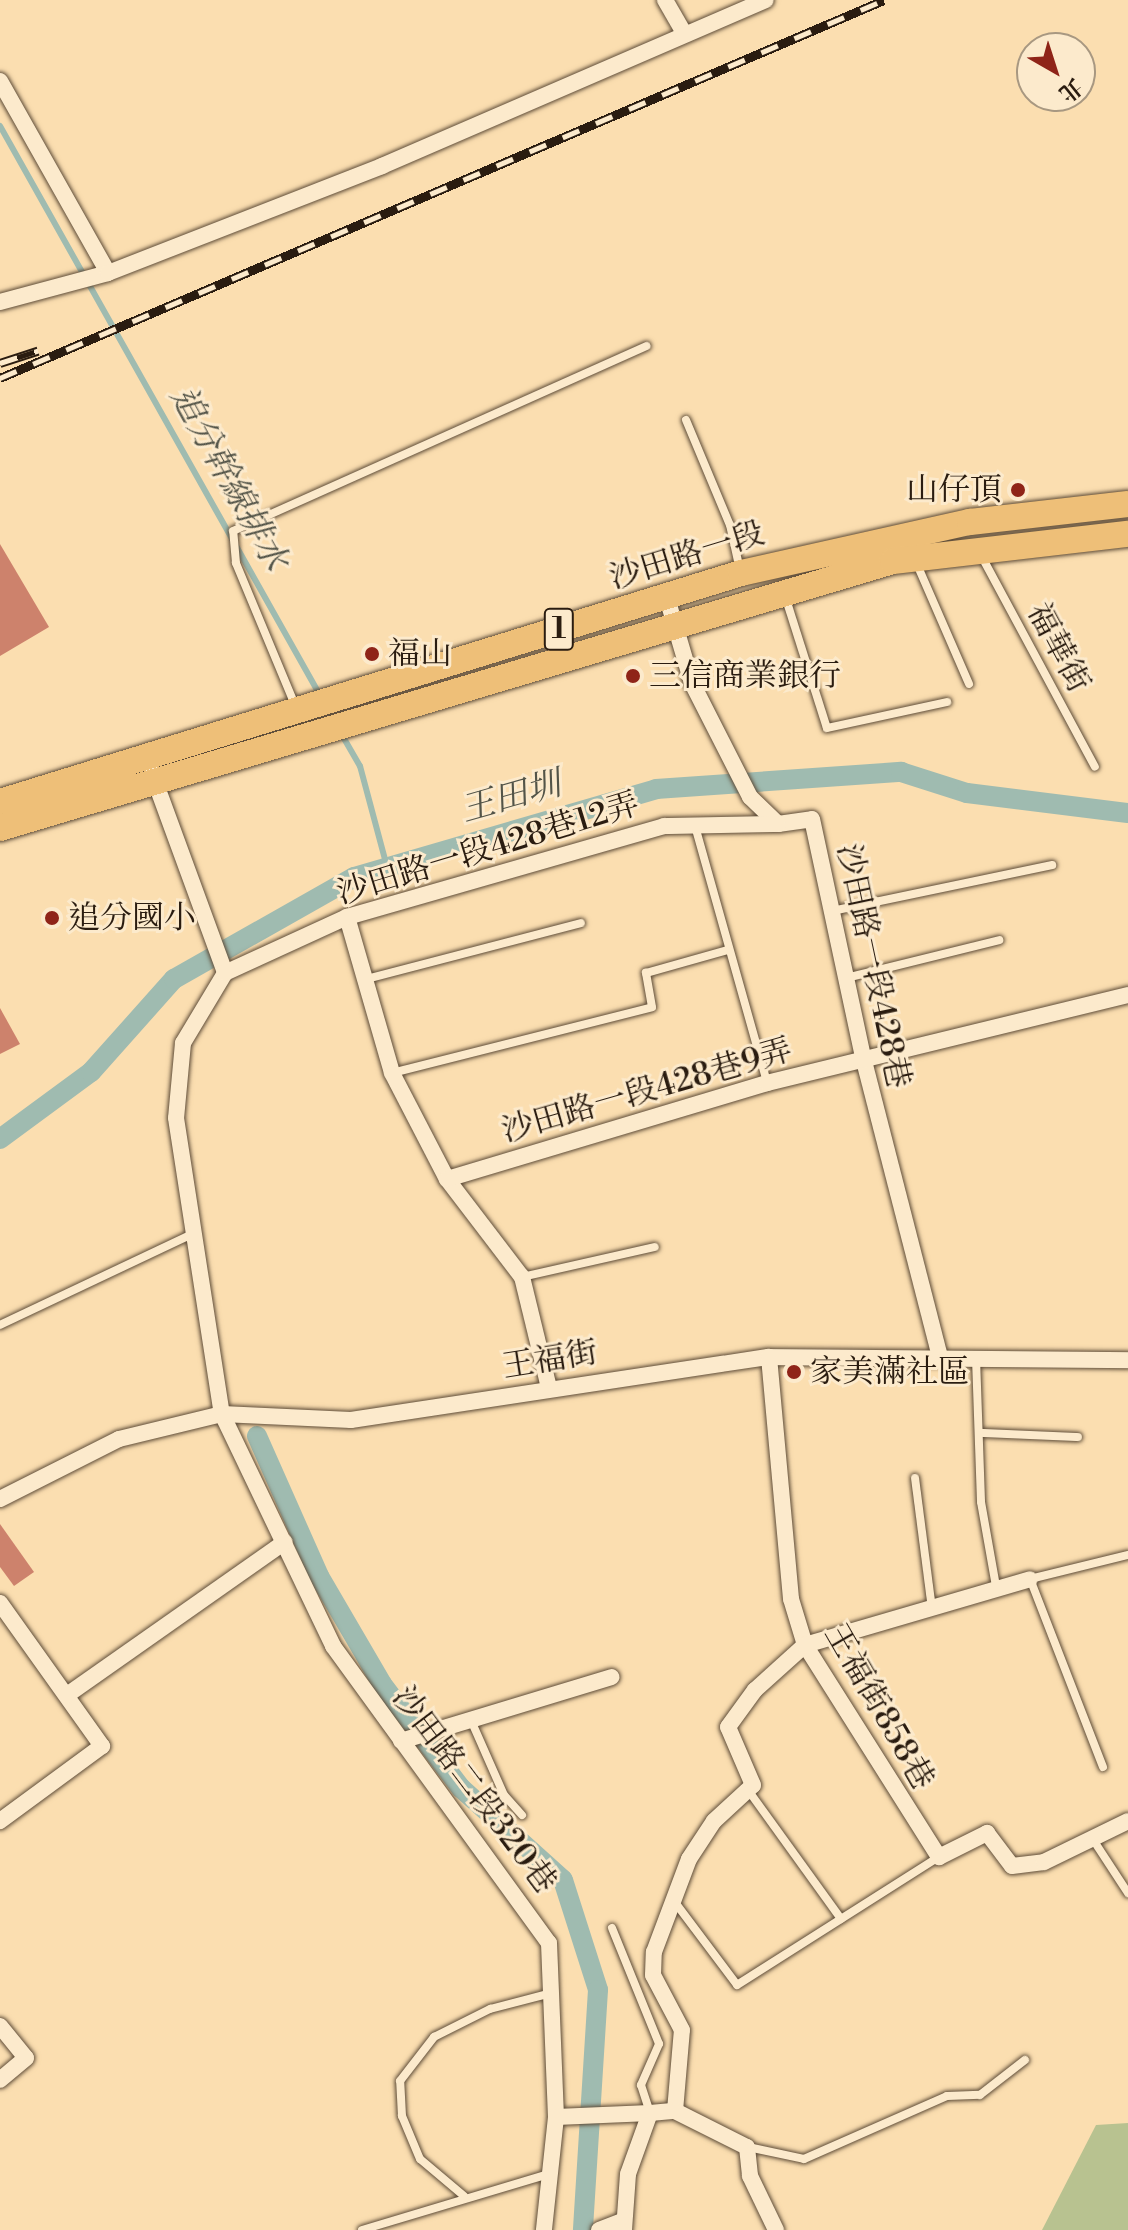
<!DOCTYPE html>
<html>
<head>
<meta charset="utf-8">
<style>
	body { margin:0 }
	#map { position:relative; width:1128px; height:2230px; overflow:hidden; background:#fbdeb0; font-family:"Libre Bodoni","Noto Serif TC",serif }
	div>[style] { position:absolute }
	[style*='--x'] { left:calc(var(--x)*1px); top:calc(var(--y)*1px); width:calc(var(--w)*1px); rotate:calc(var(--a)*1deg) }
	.green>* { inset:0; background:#b8c290 }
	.stream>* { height:6px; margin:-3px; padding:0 3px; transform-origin:3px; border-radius:3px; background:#9fbbb0 }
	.canal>* { height:20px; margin:-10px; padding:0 10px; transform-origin:10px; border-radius:10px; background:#9fbbb0 }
	.building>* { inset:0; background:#cd826c }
	.roads { filter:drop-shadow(0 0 2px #5e4c38) drop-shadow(0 0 2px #5e4c38) }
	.lane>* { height:8px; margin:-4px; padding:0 4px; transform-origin:4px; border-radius:4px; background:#fceacc }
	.street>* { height:16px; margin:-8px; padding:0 8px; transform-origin:8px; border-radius:8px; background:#fceacc }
	.primary>* { height:26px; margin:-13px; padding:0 13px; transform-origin:13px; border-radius:13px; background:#eebf78 }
	.rail>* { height:9px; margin-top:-4.5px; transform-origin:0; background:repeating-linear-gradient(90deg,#fceacc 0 18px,#2a1c10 0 36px); box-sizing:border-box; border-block:2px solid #2a1c10 }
	.dots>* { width:22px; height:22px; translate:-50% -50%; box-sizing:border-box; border:4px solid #fceacc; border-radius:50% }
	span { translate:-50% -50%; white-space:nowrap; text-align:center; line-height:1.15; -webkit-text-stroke:6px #fceacc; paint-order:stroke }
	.shield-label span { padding:2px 6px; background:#fceacc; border:2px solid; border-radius:6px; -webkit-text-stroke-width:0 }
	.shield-label { font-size:30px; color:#2a1c10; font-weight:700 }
	.poi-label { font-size:32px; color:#2a1c10 }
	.right { translate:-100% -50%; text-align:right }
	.left { translate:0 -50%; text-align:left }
	.street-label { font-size:32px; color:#2a1c10 }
	.water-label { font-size:34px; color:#535448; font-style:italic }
	.north { position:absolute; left:1016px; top:32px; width:80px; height:80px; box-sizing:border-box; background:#fceacc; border:2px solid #a89881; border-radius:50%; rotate:141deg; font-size:22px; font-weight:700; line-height:32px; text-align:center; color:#2a1c10 }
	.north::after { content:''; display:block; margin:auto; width:28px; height:36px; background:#8f2418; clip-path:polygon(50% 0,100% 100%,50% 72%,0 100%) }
</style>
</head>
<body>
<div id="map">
	<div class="green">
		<div style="clip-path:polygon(1128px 2123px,1128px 2230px,1042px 2230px,1096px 2125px)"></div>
	</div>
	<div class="stream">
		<div style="--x:0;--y:126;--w:655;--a:60.66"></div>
		<div style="--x:342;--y:735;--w:36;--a:60"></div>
		<div style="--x:360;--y:766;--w:105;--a:75"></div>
	</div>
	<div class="canal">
		<div style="--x:0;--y:1139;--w:113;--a:-36.4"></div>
		<div style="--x:91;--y:1072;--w:125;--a:-48.3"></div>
		<div style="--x:174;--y:979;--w:207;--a:-29.5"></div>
		<div style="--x:354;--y:877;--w:315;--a:-16.2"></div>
		<div style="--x:656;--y:789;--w:246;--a:-4"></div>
		<div style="--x:901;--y:772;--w:69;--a:17.7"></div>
		<div style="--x:967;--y:793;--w:162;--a:7.1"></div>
		<div style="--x:257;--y:1436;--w:153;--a:66.1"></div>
		<div style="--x:319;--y:1576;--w:125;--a:59.7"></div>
		<div style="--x:382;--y:1684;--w:131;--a:52.8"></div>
		<div style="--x:461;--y:1788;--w:137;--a:42"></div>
		<div style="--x:563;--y:1880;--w:115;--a:72.3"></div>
		<div style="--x:598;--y:1990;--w:240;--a:93.6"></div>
	</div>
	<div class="building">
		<div style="clip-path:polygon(0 544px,49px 627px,0 656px)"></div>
		<div style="clip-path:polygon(0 1008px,20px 1044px,0 1054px)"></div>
		<div style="clip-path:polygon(0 1524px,34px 1572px,14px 1586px,0 1567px)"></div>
	</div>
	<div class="roads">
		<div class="lane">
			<div style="--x:686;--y:420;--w:114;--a:67.3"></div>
			<div style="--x:730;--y:525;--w:46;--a:77.5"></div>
			<div style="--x:982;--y:557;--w:238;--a:61.7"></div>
			<div style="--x:916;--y:562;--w:133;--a:66.5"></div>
			<div style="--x:786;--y:599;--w:135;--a:72.4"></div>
			<div style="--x:827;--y:728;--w:123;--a:-12.2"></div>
			<div style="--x:295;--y:705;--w:154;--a:-112.6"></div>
			<div style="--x:236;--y:563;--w:32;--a:-95"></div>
			<div style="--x:233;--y:531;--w:453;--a:-24.1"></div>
			<div style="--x:695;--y:826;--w:267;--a:74.3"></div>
			<div style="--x:832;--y:911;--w:225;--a:-11.8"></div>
			<div style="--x:846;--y:978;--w:158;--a:-13.9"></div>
			<div style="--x:366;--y:979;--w:222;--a:-14.6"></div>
			<div style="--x:392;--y:1073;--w:268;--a:-14.2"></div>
			<div style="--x:652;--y:1007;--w:35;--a:-100"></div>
			<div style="--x:646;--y:973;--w:85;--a:-15.7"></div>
			<div style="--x:522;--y:1277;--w:136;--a:-12.7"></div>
			<div style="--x:0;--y:1325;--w:216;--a:-25.3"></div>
			<div style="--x:976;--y:1358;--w:144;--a:88"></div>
			<div style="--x:981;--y:1502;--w:85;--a:79.9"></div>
			<div style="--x:982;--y:1433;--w:96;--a:2.4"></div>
			<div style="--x:915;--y:1478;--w:125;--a:82.6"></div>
			<div style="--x:470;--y:1718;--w:84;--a:66.2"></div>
			<div style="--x:504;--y:1795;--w:27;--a:48"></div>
			<div style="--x:1103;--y:1767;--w:202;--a:-111.2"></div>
			<div style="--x:1030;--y:1579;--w:101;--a:-13.8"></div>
			<div style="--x:748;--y:1790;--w:159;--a:54.2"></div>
			<div style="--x:1092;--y:1838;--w:66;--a:56.8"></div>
			<div style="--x:674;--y:1901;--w:105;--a:53.1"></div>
			<div style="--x:737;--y:1985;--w:239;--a:-32.4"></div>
			<div style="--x:612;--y:1928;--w:125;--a:67.9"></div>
			<div style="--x:659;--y:2044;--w:45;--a:113.7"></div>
			<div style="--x:641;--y:2085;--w:29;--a:72"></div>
			<div style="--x:748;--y:2147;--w:57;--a:12.1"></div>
			<div style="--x:804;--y:2159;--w:156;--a:-23.8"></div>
			<div style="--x:947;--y:2096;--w:33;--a:-2"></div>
			<div style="--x:980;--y:2095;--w:57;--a:-37.9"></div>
			<div style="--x:464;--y:2196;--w:57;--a:-139.9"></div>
			<div style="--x:420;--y:2159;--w:47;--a:-112.7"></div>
			<div style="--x:402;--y:2116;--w:35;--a:-93"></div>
			<div style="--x:400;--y:2081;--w:56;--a:-52.3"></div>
			<div style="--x:434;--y:2037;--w:63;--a:-26.6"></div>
			<div style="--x:490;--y:2009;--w:63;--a:-14.7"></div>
			<div style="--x:362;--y:2230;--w:191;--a:-16.7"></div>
		</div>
		<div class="street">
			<div style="--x:665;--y:0;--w:39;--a:60"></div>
			<div style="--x:0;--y:81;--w:220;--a:60.6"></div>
			<div style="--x:0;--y:302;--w:112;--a:-15"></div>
			<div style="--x:108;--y:273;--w:294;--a:-21.3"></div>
			<div style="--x:382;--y:166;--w:418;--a:-23.4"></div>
			<div style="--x:667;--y:598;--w:89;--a:73.6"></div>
			<div style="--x:692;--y:683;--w:128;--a:63"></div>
			<div style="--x:750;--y:797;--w:39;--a:44"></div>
			<div style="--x:778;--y:824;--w:34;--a:-8"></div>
			<div style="--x:812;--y:819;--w:248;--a:77.9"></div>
			<div style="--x:864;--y:1061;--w:307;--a:75.6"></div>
			<div style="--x:152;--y:773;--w:213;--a:69.9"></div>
			<div style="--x:225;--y:973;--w:82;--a:121"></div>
			<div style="--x:183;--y:1043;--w:75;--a:95.3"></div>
			<div style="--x:176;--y:1118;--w:300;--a:81.2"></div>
			<div style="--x:222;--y:1414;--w:257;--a:64.4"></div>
			<div style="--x:333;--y:1646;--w:367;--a:54"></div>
			<div style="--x:549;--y:1943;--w:174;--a:87.7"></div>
			<div style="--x:556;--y:2117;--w:114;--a:96.1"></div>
			<div style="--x:347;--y:917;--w:162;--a:73.9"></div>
			<div style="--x:392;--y:1073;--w:119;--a:62.6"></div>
			<div style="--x:447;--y:1179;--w:123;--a:52.6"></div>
			<div style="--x:522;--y:1277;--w:114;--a:76.3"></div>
			<div style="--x:225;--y:973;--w:134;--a:-24.7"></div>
			<div style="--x:347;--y:917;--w:330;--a:-16"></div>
			<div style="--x:664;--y:826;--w:114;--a:-1"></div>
			<div style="--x:447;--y:1179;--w:334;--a:-16.7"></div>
			<div style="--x:767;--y:1083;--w:372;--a:-13.7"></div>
			<div style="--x:769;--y:1357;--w:243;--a:84.8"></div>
			<div style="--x:791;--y:1599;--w:48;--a:73.1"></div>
			<div style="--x:805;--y:1645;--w:251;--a:57.7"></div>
			<div style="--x:939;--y:1857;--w:54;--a:-26.6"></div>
			<div style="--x:987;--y:1833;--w:41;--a:52.9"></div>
			<div style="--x:1012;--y:1866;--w:32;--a:-7"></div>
			<div style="--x:1044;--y:1862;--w:93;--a:-26"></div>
			<div style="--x:0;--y:1499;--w:133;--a:-26.8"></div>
			<div style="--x:119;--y:1439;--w:106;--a:-13.6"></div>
			<div style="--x:222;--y:1414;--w:129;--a:2.7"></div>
			<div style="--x:351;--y:1420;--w:423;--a:-8.6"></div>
			<div style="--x:769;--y:1357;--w:359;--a:0.5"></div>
			<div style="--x:0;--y:1603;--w:176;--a:54.5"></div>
			<div style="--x:102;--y:1746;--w:127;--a:143.7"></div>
			<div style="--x:67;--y:1695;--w:266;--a:-35.1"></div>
			<div style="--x:401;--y:1741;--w:220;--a:-16.9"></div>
			<div style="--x:0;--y:2026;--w:41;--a:50.9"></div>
			<div style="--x:26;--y:2058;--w:34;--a:140"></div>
			<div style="--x:675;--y:2111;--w:81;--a:-85.1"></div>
			<div style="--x:682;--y:2030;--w:62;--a:-117.8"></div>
			<div style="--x:653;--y:1975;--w:23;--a:-88"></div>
			<div style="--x:654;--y:1952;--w:99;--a:-69.4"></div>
			<div style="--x:689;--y:1859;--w:45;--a:-56.7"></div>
			<div style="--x:714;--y:1821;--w:53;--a:-42.7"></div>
			<div style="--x:753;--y:1785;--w:63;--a:-113.3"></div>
			<div style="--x:728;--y:1727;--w:46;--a:-53.9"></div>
			<div style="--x:755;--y:1690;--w:67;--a:-42"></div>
			<div style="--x:805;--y:1645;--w:234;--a:-16.3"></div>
			<div style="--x:556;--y:2117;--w:94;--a:-2.4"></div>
			<div style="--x:599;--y:2230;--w:25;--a:-21"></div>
			<div style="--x:624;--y:2230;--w:56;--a:-85.9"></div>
			<div style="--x:628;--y:2174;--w:65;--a:-70.2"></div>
			<div style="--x:650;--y:2113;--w:25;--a:-5"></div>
			<div style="--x:675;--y:2111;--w:80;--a:26.6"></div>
			<div style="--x:747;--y:2147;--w:29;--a:84"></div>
			<div style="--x:750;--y:2176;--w:60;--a:64.3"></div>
		</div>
		<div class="primary">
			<div style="--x:0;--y:802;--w:776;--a:-17.17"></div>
			<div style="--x:741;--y:573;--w:235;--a:-12.6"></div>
			<div style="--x:970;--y:522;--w:159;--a:-6.5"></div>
			<div style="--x:0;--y:828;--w:932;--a:-16.65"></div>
			<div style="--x:893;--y:561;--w:237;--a:-6.6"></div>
		</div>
	</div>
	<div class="rail">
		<div style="--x:0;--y:363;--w:40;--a:-18"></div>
		<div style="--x:0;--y:378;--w:961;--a:-23.15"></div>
	</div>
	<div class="dots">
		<div style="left:1018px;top:490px;background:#8f2418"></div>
		<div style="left:372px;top:654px;background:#8f2418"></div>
		<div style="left:633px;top:676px;background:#8f2418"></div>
		<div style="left:52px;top:918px;background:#8f2418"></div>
		<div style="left:794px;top:1372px;background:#8f2418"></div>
	</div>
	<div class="shield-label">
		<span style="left:559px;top:629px">1</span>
	</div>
	<div class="poi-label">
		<span class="right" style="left:1002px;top:490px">山仔頂</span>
		<span class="left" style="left:388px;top:654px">福山</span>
		<span class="left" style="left:649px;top:676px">三信商業銀行</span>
		<span class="left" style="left:68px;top:918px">追分國小</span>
		<span class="left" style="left:810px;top:1372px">家美滿社區</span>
	</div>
	<div class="street-label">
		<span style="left:687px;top:556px;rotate:-17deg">沙田路一段</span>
		<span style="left:1058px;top:648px;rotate:62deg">福華街</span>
		<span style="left:488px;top:849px;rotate:-17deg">沙田路一段428巷12弄</span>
		<span style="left:873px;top:966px;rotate:78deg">沙田路一段428巷</span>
		<span style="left:647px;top:1091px;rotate:-16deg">沙田路一段428巷9弄</span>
		<span style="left:550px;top:1360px;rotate:-9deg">王福街</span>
		<span style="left:879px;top:1707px;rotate:60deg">王福街858巷</span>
		<span style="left:474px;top:1790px;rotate:53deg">沙田路二段320巷</span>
	</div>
	<div class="water-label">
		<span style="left:228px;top:479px;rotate:61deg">追分幹線排水</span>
		<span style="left:511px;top:798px;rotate:-16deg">王田圳</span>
	</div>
	<div class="north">北</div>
</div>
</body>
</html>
